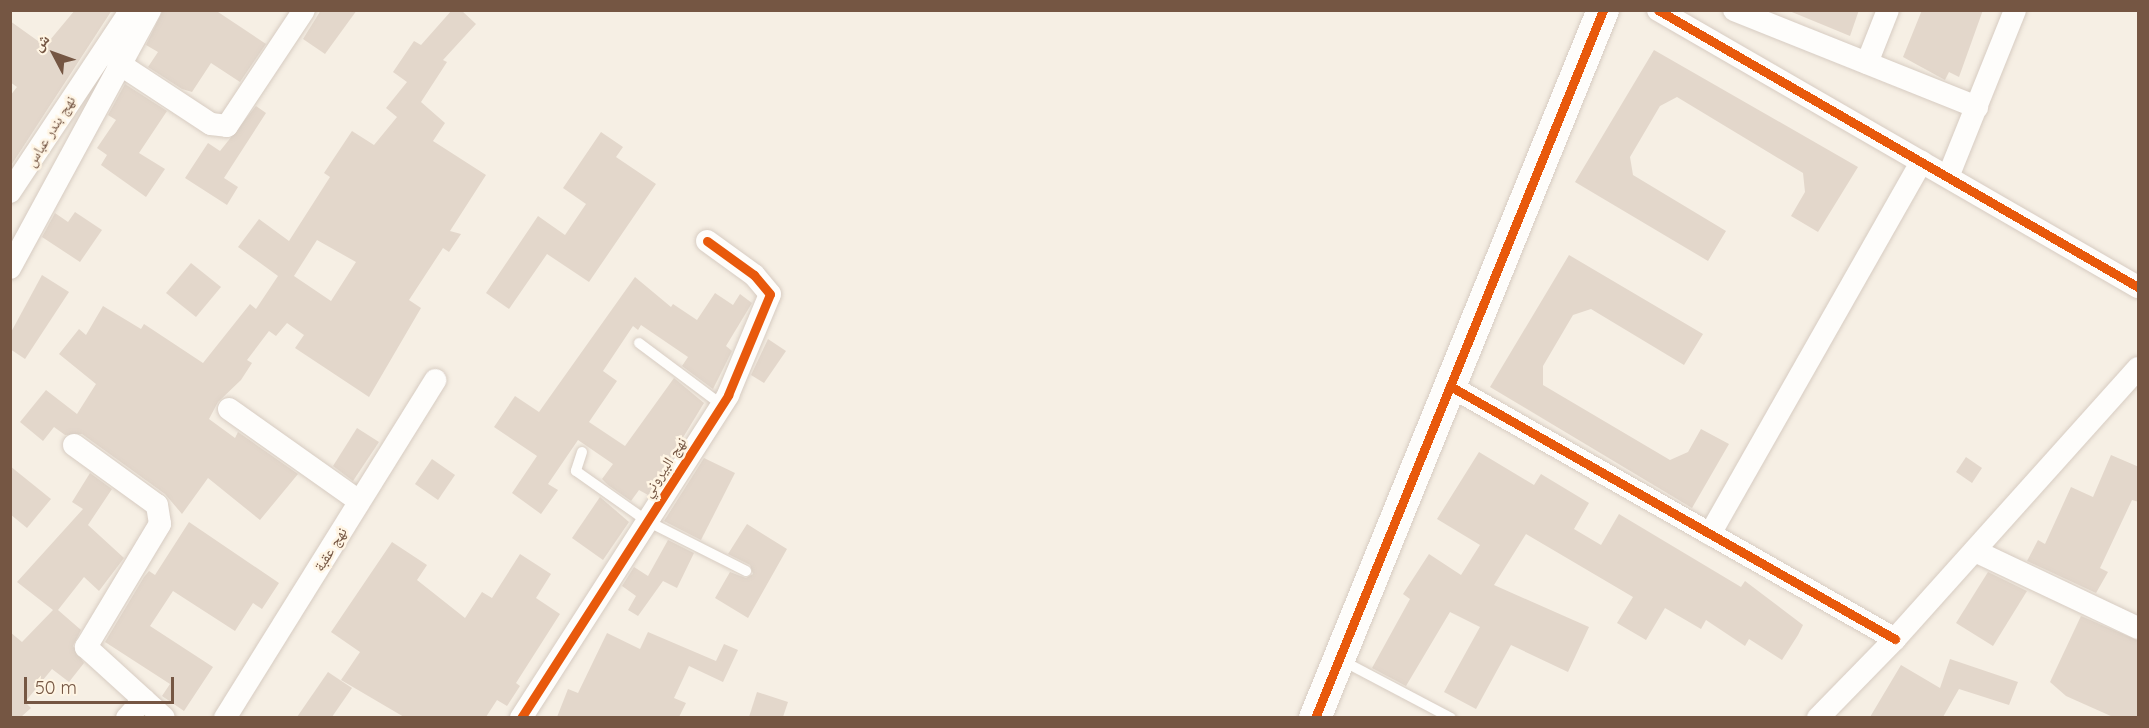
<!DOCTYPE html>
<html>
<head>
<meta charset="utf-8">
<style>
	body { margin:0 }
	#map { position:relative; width:2149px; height:728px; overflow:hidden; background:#f6efe4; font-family:Quicksand,"Noto Naskh Arabic",sans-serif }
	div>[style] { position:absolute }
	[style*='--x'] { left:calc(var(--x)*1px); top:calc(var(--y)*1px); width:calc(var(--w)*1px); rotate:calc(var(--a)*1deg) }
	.building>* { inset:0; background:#e3d7cb }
	.roads { filter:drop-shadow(0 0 2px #d7ccc2) drop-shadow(0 0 2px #d7ccc2) }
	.lane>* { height:10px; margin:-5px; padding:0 5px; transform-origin:5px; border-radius:5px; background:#fefdfb }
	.street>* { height:22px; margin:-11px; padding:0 11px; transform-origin:11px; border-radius:11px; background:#fefdfb }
	.secondary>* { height:32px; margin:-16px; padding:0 16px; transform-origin:16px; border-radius:16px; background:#fefdfb }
	.cycleway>* { height:9px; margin:-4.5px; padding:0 4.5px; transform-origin:4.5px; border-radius:4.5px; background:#e8590c }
	span { translate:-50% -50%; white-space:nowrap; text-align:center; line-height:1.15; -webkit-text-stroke:5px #fff5e4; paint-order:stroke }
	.street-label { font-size:15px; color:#755643 }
	.frame { position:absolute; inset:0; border:12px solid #755643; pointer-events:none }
	.north { position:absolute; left:24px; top:24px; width:60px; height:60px; -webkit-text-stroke:4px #fff5e4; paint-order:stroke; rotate:311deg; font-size:16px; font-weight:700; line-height:24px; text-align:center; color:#755643 }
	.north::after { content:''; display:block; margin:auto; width:21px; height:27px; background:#755643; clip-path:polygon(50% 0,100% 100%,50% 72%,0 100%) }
	.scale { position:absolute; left:24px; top:677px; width:150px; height:27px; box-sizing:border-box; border:3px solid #755643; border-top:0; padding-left:8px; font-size:18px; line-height:21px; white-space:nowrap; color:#755643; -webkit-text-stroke:4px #fff5e4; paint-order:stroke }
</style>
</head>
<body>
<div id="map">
	<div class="building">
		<div style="clip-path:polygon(75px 10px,112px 10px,10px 167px,10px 96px,17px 87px,10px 82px,10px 21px,45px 46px)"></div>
		<div style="clip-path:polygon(163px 10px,215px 10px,266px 44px,240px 82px,211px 63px,192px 92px,182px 89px,148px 67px,158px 52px,146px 45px)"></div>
		<div style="clip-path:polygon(321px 10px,357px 10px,325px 54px,303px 39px)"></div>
		<div style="clip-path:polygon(evenodd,452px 10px,461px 10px,476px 24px,443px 60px,447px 62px,421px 102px,445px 123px,433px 141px,486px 175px,450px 231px,461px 234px,449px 252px,443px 248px,409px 300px,421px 308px,369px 397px,295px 348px,304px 335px,287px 323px,276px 336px,269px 331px,247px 360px,252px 363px,241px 380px,218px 402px,209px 419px,235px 438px,238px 432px,298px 474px,260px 520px,208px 478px,182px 514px,165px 494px,82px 434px,65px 435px,54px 427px,43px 441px,20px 422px,46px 390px,77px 414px,96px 384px,59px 354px,79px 329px,86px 335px,103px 306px,141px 329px,144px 324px,203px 363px,250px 304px,256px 309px,278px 276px,238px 247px,259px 219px,289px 241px,330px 177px,324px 173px,352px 131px,374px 145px,397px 117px,386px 108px,407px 82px,393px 72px,414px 41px,421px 45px,452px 10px,317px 240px,356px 262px,331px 301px,294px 276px,317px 240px)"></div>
		<div style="clip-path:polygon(1787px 10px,1859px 10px,1850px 36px)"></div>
		<div style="clip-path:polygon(1922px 10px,1983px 10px,1959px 77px,1949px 72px,1945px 80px,1903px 57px)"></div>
		<div style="clip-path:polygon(1654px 50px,1858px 167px,1818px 232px,1791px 216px,1805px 192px,1803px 173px,1677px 97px,1660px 106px,1630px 157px,1633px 175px,1726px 231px,1708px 261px,1575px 182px)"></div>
		<div style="clip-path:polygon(125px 84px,167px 111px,139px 153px,165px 169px,146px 197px,101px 165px,107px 155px,97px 148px,116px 120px,108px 115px)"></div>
		<div style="clip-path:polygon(256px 106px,266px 113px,224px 178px,238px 187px,227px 205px,185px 178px,208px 143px,220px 151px)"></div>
		<div style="clip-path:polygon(601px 132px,623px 147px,616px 157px,656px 184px,589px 282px,547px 254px,509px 309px,486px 293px,538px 216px,565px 235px,586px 204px,563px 188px)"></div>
		<div style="clip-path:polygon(75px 212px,102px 230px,80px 262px,42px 237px,55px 213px,68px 222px)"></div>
		<div style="clip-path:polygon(1569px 255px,1703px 334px,1684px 365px,1591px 309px,1573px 315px,1543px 366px,1543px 385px,1670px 460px,1688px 452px,1701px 429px,1729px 444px,1692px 508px,1490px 387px)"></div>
		<div style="clip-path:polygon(191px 263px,221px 287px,196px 317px,166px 293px)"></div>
		<div style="clip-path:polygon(42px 275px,69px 292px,25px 359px,10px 349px,10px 334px)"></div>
		<div style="clip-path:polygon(635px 277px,671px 307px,673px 304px,697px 320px,715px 293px,733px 305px,740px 294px,752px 303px,726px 346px,732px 351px,713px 389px,682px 366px,688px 357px,641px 325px,638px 330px,633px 326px,603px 371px,617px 381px,589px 422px,625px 446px,674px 378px,704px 403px,648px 495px,639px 490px,631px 501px,608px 485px,602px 479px,613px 464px,578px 440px,548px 484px,558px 490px,541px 514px,512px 493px,537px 456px,494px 427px,515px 396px,539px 412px)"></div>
		<div style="clip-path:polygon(768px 339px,786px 351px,764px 383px,751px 375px)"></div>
		<div style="clip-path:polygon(357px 428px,379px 442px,353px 481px,333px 466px)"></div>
		<div style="clip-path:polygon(1479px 452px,1534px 485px,1541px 474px,1589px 503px,1574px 529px,1601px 545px,1619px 514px,1741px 587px,1745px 581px,1803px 625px,1798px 635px,1782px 660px,1749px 639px,1745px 646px,1706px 620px,1701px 629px,1665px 608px,1646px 640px,1617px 623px,1633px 597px,1526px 534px,1494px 585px,1589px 627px,1568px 672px,1511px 645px,1476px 709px,1444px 692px,1480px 627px,1450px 612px,1406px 686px,1372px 668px,1410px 599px,1403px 594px,1429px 554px,1461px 575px,1480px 545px,1437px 519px)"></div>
		<div style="clip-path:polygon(2111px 455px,2139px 467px,2139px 502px,2132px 500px,2100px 568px,2108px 572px,2096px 593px,2027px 561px,2038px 540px,2045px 544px,2071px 487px,2093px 497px)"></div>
		<div style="clip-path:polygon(1966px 457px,1982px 468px,1972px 483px,1956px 472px)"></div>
		<div style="clip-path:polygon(704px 458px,735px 473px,701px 540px,664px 521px)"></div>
		<div style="clip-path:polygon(432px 459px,455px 475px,438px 500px,415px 484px)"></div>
		<div style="clip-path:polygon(10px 466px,51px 499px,27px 528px,10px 514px)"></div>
		<div style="clip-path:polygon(90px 473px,112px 489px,88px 525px,124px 558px,99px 591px,84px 577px,58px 610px,81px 630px,73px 646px,84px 663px,69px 682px,52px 669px,25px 702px,31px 708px,21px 717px,10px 717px,10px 632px,22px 642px,53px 610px,17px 582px,83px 509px,72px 502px)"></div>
		<div style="clip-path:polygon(600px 497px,629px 522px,603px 560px,572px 538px)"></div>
		<div style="clip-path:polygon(189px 522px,279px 583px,262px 609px,253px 603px,235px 631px,173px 591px,150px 626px,213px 667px,184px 711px,162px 696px,170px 684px,105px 642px,144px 577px,149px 571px,155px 575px)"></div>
		<div style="clip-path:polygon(747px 524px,787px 549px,748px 618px,715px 598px,730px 572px,746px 578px,753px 574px,750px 565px,728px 554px)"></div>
		<div style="clip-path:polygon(668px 540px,694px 553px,677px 588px,663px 581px,638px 616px,628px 610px,636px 596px,622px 586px,634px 567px,648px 576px)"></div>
		<div style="clip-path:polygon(392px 542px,427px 565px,417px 580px,465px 618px,482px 592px,492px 598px,520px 554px,551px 574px,536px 598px,560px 614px,516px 683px,520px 686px,507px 706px,497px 700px,486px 717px,404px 717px,341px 680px,360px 652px,331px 632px)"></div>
		<div style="clip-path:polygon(1988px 572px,2027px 591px,1993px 646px,1956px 623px)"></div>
		<div style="clip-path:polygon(2081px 616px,2139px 641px,2139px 717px,2113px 717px,2066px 696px,2050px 682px)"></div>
		<div style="clip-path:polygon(648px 632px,716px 661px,724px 644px,738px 650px,723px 682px,689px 666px,674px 698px,686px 703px,679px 717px,557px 717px,568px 689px,578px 693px,607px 633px,640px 649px)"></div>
		<div style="clip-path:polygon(1950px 659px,2018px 682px,2009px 705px,1959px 689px,1943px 717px,1870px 717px,1901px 665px,1940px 688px)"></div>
		<div style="clip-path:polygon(328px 672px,352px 688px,332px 717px,297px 717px)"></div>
		<div style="clip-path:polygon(757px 692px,788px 702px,783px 717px,749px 717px)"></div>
	</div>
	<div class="roads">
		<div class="lane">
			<div style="--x:639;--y:343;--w:104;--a:36.8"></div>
			<div style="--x:582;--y:452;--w:20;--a:108"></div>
			<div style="--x:576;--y:471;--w:87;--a:35.2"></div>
			<div style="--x:647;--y:521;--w:111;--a:26.8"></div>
			<div style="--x:1341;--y:660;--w:124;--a:27.8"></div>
		</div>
		<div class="street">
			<div style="--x:1658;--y:10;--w:554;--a:29.99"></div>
			<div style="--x:1734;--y:10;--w:262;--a:21.8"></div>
			<div style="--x:118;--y:63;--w:111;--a:33.3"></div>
			<div style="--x:211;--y:124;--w:16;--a:7"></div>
			<div style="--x:227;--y:126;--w:139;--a:-56.4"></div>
			<div style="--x:1867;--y:63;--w:57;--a:-68.4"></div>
			<div style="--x:1948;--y:177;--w:180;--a:-68.1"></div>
			<div style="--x:10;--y:192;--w:219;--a:-56.4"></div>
			<div style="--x:10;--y:268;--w:294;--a:-61.5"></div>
			<div style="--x:1450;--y:386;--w:512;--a:29.62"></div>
			<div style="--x:229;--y:409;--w:159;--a:35.3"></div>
			<div style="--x:74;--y:445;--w:102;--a:35.9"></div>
			<div style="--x:157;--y:505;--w:19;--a:81"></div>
			<div style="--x:160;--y:524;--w:144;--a:121"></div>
			<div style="--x:86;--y:647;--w:105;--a:42.3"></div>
			<div style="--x:1710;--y:534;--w:428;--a:-60.4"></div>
			<div style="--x:1975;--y:551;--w:180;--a:25.3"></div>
			<div style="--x:127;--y:718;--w:25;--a:-48"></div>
			<div style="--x:225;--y:718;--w:398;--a:-58.1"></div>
			<div style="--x:521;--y:718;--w:384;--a:-57.3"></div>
			<div style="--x:728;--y:395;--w:109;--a:-67.4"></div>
			<div style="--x:770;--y:294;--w:25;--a:-130"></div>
			<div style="--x:754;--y:275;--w:58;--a:-144.1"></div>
			<div style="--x:1818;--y:718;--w:110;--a:-45.7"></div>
			<div style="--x:1895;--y:639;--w:364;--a:-48.1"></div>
		</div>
		<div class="secondary">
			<div style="--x:1315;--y:718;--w:764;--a:-67.86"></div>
		</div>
	</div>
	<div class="cycleway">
		<div style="--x:1658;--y:10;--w:554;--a:29.99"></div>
		<div style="--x:1450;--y:386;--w:512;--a:29.62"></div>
		<div style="--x:521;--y:718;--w:384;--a:-57.3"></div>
		<div style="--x:728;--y:395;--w:109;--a:-67.4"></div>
		<div style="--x:770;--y:294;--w:25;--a:-130"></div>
		<div style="--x:754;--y:275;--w:58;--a:-144.1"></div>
		<div style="--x:1315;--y:718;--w:764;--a:-67.86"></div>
	</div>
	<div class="street-label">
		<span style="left:50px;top:131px;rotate:-58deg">نهج بندر عباس</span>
		<span style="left:664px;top:467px;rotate:-57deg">نهج البيروني</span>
		<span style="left:330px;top:549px;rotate:-58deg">نهج عقبة</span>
	</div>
	<div class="frame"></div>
	<div class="north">ش</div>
	<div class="scale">50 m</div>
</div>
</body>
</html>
